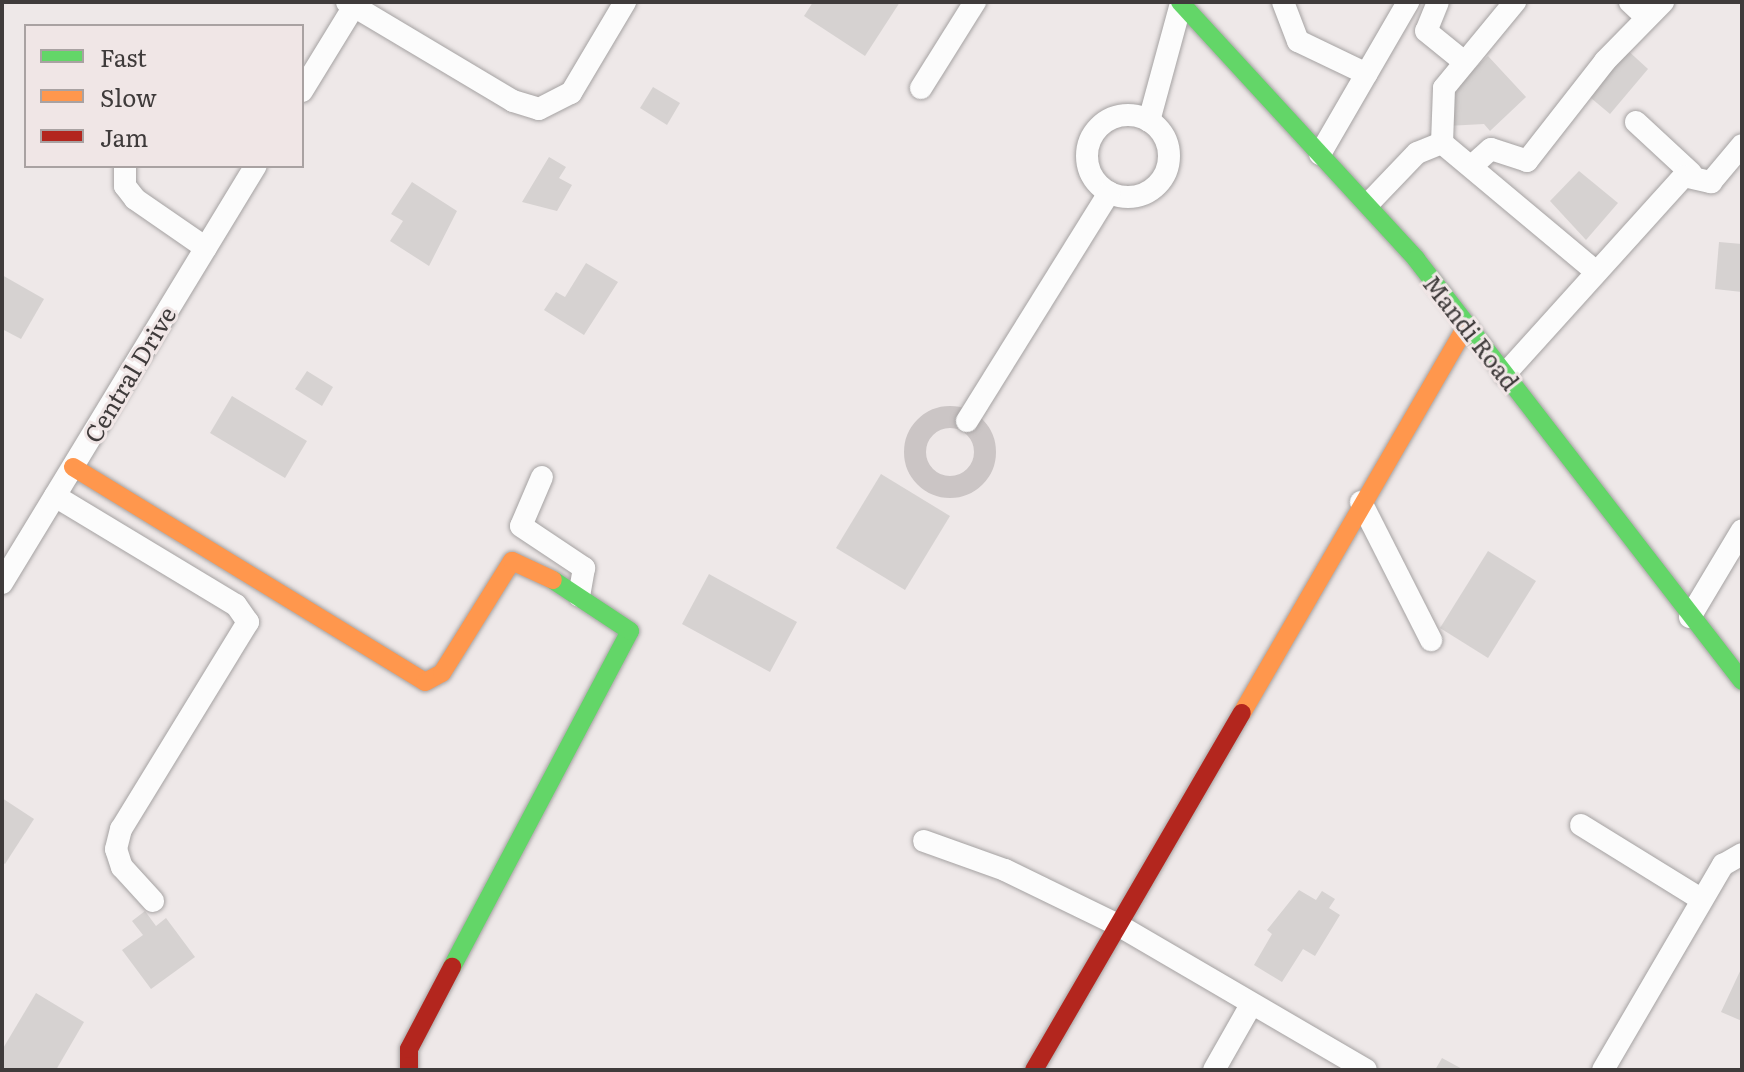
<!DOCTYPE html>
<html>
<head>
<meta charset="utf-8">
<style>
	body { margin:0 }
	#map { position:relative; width:1744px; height:1072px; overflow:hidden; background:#eee8e8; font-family:Literata,serif }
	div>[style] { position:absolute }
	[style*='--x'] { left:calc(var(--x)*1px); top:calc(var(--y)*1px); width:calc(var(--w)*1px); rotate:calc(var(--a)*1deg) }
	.building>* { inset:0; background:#d6d2d1 }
	.street-tunnel>* { height:22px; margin-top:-11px; transform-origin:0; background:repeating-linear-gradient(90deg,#cbc5c5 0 22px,transparent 0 33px) }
	.street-tunnel>.ring { margin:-11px; padding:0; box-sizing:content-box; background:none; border:22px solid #cbc5c5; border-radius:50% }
	.roads { filter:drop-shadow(0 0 2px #a5a2a2) drop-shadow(0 0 2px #a5a2a2) }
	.street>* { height:22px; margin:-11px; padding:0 11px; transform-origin:11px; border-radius:11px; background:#fcfcfc }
	.street>.ring { margin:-11px; padding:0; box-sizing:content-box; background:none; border:22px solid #fcfcfc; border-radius:50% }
	.fast>* { height:18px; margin:-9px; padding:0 9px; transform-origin:9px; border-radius:9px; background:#63d668 }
	.slow>* { height:18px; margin:-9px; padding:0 9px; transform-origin:9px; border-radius:9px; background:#ff974d }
	.jam>* { height:18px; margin:-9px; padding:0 9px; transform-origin:9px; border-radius:9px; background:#b3261e }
	span { translate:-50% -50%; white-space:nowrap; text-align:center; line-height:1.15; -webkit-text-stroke:6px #f0e6e6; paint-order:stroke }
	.street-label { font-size:24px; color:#3f3b3b }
	.frame { position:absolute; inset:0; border:4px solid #3f3b3b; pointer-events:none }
	.legend { position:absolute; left:24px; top:24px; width:280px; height:144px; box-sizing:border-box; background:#f0e6e6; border:2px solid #a9a2a2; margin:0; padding:10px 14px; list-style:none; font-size:24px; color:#3f3b3b }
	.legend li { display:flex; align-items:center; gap:16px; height:40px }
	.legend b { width:40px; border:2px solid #a9a2a2 }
</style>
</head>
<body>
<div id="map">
	<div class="building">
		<div style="clip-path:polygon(813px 2px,900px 2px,865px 56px,804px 16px)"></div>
		<div style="clip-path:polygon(1624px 47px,1648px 69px,1610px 114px,1585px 93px)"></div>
		<div style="clip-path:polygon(1488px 56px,1526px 97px,1490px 131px,1484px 124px,1447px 126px,1447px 94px)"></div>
		<div style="clip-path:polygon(653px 87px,680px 103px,667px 125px,640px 108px)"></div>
		<div style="clip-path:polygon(549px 157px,566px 167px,559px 178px,572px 185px,557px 211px,522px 202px)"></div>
		<div style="clip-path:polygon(1579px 171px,1618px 203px,1586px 240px,1550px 201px)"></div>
		<div style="clip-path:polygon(412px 182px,457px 211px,429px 266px,390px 241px,403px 221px,391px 214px)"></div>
		<div style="clip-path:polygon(1719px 242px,1742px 244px,1742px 292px,1715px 289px)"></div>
		<div style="clip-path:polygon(586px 263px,618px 282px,584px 335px,544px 310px,556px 292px,565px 297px)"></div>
		<div style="clip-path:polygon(2px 275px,44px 299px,21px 339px,2px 329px)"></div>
		<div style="clip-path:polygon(307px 371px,333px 387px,322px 406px,295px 389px)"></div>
		<div style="clip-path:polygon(232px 396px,307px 441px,285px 478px,210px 433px)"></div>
		<div style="clip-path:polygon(881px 474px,950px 516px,905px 590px,836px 548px)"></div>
		<div style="clip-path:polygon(1488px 551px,1536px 581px,1488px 658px,1440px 628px)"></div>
		<div style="clip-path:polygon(709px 574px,797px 622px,770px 672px,682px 624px)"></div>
		<div style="clip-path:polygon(2px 798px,34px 819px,5px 864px,2px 862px)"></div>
		<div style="clip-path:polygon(1299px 890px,1316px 900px,1322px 891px,1335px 899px,1329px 908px,1340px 915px,1315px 956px,1303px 949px,1282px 982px,1254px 965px,1272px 934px,1267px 930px)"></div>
		<div style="clip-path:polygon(145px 911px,156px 926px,166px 918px,195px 957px,151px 989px,122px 950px,143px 935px,132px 921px)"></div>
		<div style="clip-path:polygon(1742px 967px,1742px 1021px,1721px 1012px)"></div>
		<div style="clip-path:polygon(36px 993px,84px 1022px,56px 1070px,2px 1070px,2px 1050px)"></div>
		<div style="clip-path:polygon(1442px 1058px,1464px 1070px,1435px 1070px)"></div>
	</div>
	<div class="street-tunnel">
		<div class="ring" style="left:915px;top:417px;width:48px;height:48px"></div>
	</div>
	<div class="roads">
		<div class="street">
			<div style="--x:347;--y:2;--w:193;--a:30.8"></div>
			<div style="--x:513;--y:101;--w:27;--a:17"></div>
			<div style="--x:539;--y:109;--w:36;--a:-27"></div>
			<div style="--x:571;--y:93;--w:106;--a:-59.3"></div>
			<div style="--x:1283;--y:2;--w:42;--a:69"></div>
			<div style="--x:1298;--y:41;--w:76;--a:25.6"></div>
			<div style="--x:1438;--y:2;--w:31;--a:112"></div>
			<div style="--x:1426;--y:31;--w:48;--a:39"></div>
			<div style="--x:1630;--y:2;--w:23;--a:43"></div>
			<div style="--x:921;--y:88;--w:102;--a:-57.9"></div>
			<div style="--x:302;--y:91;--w:100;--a:-58.5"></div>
			<div class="ring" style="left:1087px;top:115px;width:60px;height:60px"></div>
			<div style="--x:1149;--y:121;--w:122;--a:-74.8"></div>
			<div style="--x:1636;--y:122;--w:75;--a:42.8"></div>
			<div style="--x:1442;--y:143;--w:55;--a:-87.9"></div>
			<div style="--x:1444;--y:88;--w:112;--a:-50.5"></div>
			<div style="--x:1320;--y:154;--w:176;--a:-59.9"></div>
			<div style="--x:1473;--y:165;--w:24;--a:-42"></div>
			<div style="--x:1491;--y:149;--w:38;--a:18"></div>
			<div style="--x:1527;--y:161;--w:127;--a:-52"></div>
			<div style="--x:1605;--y:61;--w:83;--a:-45.5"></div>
			<div style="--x:125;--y:166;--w:20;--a:90"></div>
			<div style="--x:125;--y:186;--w:16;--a:52"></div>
			<div style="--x:135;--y:199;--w:86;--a:34.6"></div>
			<div style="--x:1369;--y:203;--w:69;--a:-46.2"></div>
			<div style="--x:1417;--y:153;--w:27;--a:-22"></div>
			<div style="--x:1442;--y:143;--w:199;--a:39.9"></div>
			<div style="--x:1505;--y:374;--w:267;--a:-47.9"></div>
			<div style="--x:1684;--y:176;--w:28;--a:13"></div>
			<div style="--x:1711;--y:182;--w:48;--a:-50"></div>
			<div style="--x:967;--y:421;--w:269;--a:-58.1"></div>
			<div style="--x:542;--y:477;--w:53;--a:113.2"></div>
			<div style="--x:521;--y:526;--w:76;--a:33.7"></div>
			<div style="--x:584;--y:568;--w:28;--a:100"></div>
			<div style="--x:55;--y:496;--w:211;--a:31.1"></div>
			<div style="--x:236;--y:605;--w:21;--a:55"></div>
			<div style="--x:248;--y:622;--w:243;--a:121.5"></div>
			<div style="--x:121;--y:829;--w:21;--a:104"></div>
			<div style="--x:116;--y:849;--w:19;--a:72"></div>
			<div style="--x:122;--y:867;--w:46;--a:47.6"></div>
			<div style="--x:1361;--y:502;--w:155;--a:63.1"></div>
			<div style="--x:2;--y:583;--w:488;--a:-58.7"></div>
			<div style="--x:1690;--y:617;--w:101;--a:-59.1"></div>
			<div style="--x:1581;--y:825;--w:141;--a:31.7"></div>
			<div style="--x:924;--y:841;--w:86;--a:19.7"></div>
			<div style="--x:1005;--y:870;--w:126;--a:26"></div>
			<div style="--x:1118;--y:925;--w:287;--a:30.3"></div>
			<div style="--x:1214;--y:1070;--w:75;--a:-60.4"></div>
			<div style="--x:1603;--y:1070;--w:238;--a:-59.7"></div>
			<div style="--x:1723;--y:865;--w:22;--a:-30"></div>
		</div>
		<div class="fast">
			<div style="--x:1180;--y:2;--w:349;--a:47.4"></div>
			<div style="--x:1416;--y:259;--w:533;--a:52.31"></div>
			<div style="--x:452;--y:967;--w:380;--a:-62.1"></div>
			<div style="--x:630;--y:631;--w:92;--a:-146.5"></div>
		</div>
		<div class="slow">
			<div style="--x:73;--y:467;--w:412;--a:31.4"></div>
			<div style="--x:425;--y:682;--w:19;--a:-28"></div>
			<div style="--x:442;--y:673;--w:132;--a:-58"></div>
			<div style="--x:512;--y:561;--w:45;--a:24.9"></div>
			<div style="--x:1242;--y:713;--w:445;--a:-59.9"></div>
		</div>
		<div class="jam">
			<div style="--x:409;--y:1070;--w:21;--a:-90"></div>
			<div style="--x:409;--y:1049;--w:93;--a:-62.3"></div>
			<div style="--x:1034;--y:1070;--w:413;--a:-59.8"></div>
		</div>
	</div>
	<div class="street-label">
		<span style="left:1472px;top:332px;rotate:52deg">Mandi Road</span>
		<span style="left:129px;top:374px;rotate:-59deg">Central Drive</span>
	</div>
	<div class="frame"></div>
	<ul class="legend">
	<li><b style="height:10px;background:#63d668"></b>Fast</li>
	<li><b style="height:10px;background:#ff974d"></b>Slow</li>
	<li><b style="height:10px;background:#b3261e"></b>Jam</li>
	</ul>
</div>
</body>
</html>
